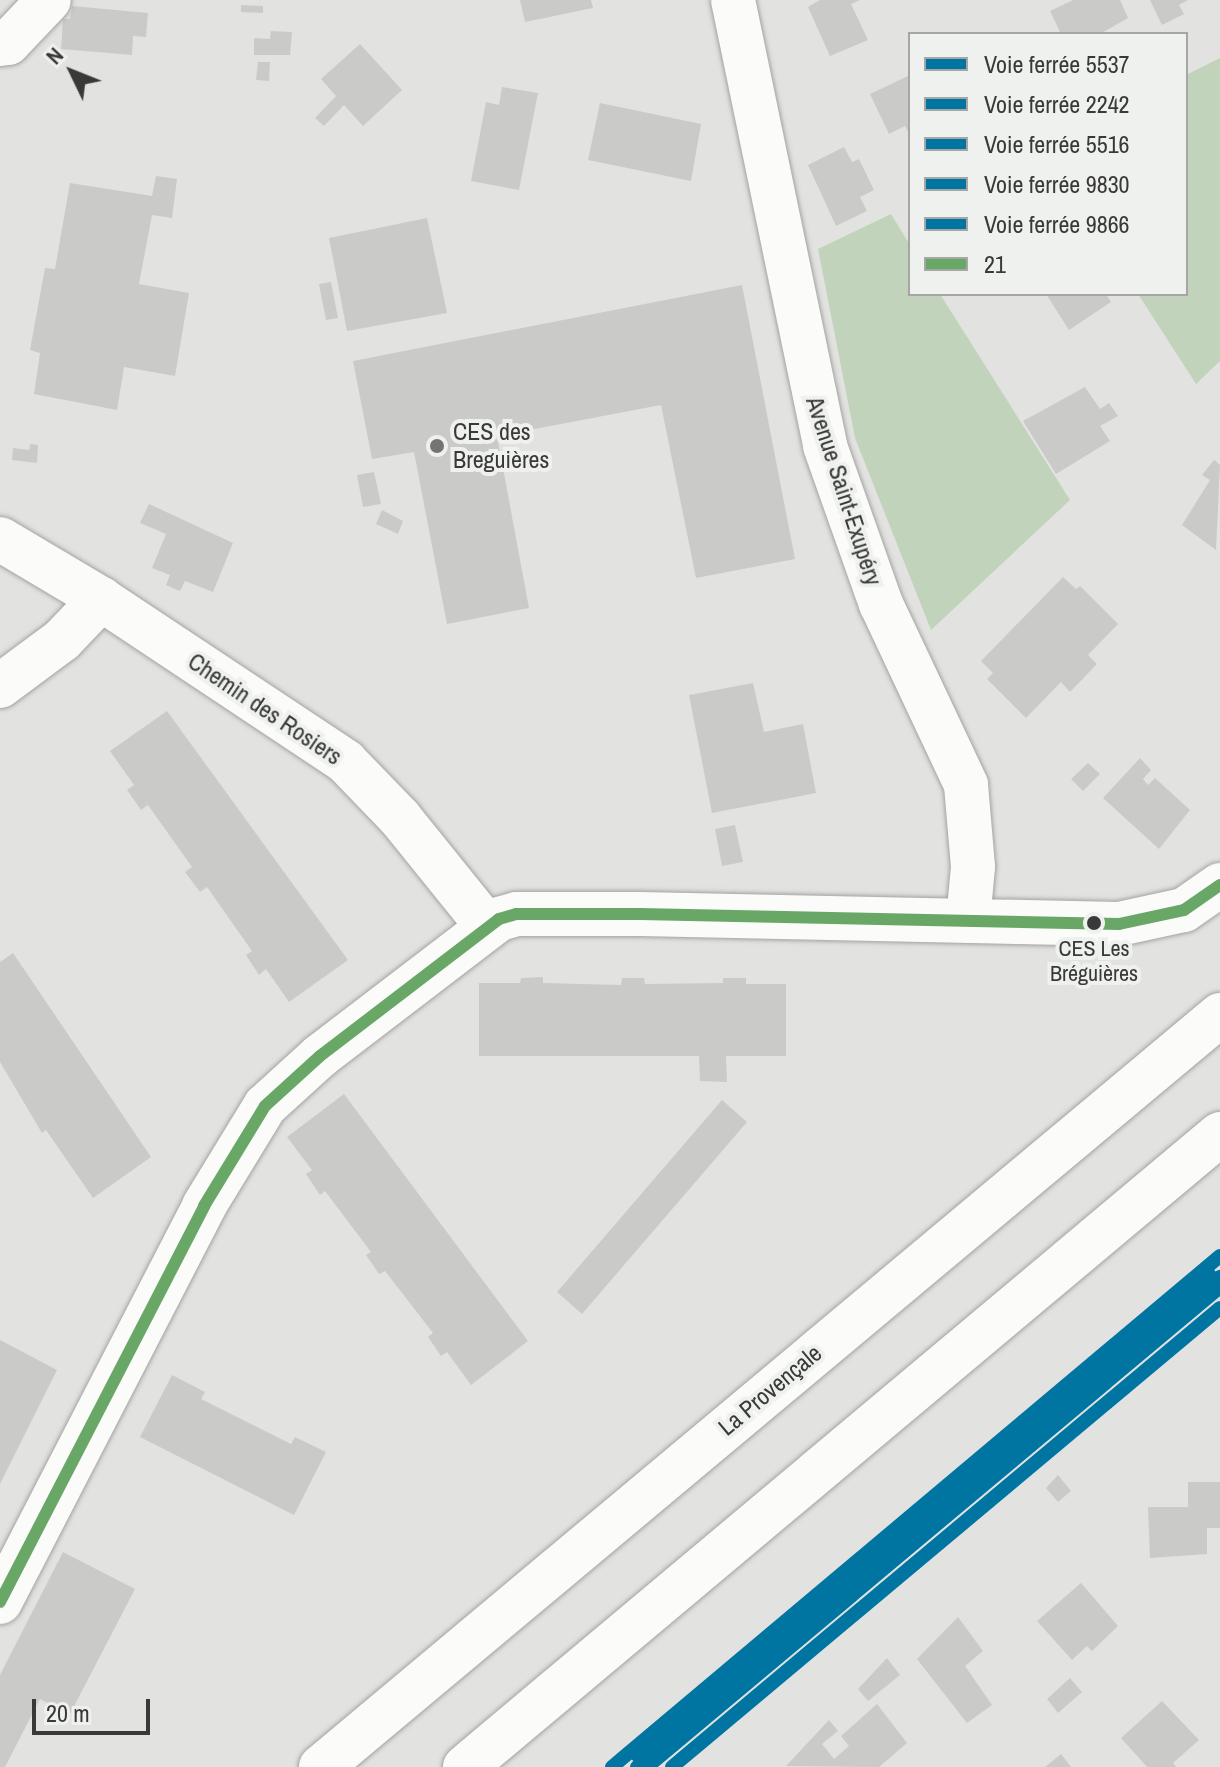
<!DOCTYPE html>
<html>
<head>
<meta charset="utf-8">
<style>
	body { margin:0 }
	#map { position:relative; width:1220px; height:1767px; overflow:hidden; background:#e2e3e1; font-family:"Archivo Narrow",sans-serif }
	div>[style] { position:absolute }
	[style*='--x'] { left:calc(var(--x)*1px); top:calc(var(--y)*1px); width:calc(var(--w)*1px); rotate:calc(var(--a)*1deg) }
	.green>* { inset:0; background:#c2d3bb }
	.building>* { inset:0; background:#cacac9 }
	.roads { filter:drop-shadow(0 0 2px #a3a4a2) drop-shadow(0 0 2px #a3a4a2) }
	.minor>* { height:44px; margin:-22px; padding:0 22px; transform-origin:22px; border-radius:22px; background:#fbfbfa }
	.highway>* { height:44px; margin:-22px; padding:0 22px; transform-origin:22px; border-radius:22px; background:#fbfbfa }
	.bus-1>* { height:12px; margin:-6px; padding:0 6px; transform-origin:6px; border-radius:6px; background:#69a767 }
	.rail-1>* { height:14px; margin:-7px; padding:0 7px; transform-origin:7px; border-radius:7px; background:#0075a1 }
	.rail-2>* { height:14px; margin:-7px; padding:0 7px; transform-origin:7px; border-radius:7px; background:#0075a1 }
	.rail-3>* { height:14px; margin:-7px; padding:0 7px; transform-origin:7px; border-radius:7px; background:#0075a1 }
	.rail-4>* { height:14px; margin:-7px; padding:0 7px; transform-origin:7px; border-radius:7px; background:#0075a1 }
	.rail-5>* { height:14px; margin:-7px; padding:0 7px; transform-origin:7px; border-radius:7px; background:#0075a1 }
	.dots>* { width:22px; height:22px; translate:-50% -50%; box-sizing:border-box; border:4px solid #eff1ee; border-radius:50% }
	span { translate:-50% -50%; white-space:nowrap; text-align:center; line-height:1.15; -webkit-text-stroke:8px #eff1ee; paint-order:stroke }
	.bus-label { font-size:22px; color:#383938 }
	.poi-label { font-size:24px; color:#383938 }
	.left { translate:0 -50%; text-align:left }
	.street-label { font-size:24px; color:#383938 }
	.legend { position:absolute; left:908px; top:32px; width:280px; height:264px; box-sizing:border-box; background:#eff1ee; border:2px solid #a6a7a5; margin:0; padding:10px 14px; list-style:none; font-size:24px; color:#383938 }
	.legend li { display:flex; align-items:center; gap:16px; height:40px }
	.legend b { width:40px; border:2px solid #a6a7a5 }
	.north { position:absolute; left:32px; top:32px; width:80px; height:80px; -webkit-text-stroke:6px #eff1ee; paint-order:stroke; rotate:313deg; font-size:22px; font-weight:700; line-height:32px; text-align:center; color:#383938 }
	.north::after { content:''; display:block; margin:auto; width:28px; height:36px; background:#383938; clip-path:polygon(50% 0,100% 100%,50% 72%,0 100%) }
	.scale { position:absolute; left:32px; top:1699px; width:118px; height:36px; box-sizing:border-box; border:4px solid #383938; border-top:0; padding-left:10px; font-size:24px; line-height:28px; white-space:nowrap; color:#383938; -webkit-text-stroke:6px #eff1ee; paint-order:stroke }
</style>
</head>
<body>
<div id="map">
	<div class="green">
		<div style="clip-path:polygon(1220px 58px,1220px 361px,1196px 384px,1138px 294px,1186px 294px,1186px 75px)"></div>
		<div style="clip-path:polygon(891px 214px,910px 245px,910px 294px,940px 294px,1070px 500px,931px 630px,855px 438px,818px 249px)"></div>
	</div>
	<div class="building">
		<div style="clip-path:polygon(520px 0,591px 0,593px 8px,525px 22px)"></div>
		<div style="clip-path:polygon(820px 0,860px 0,851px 4px,868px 40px,830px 56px,808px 7px)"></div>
		<div style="clip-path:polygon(1073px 0,1120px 0,1128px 18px,1100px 34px,1061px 34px,1050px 11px)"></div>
		<div style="clip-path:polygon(1150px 0,1188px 0,1179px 5px,1184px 14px,1162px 25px)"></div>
		<div style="clip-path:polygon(241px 5px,263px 6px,263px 13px,241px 12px)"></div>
		<div style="clip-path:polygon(72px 6px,148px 13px,146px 37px,133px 36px,132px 55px,61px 49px,63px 19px,70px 19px)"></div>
		<div style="clip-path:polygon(271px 31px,292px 32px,290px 55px,254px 55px,254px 38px,270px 39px)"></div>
		<div style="clip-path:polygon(360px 44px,402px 90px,363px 126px,344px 105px,324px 126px,315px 118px,336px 96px,321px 79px)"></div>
		<div style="clip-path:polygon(258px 62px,270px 62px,269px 81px,256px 80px)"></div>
		<div style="clip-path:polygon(910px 75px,910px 135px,905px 126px,889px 134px,870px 94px)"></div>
		<div style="clip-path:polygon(502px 87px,538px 93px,519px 190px,471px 181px,486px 102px,499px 105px)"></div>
		<div style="clip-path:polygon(600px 103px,701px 124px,691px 181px,588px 160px)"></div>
		<div style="clip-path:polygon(844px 147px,852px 162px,859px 159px,874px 190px,860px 197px,867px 211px,836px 226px,808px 165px)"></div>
		<div style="clip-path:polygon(156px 176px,177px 179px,172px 218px,152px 215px,139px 284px,189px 293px,175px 376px,124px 367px,117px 410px,34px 394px,40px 353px,30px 350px,45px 268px,55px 269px,70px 183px,152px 196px)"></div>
		<div style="clip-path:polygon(427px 218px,447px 313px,347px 331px,329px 238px)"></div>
		<div style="clip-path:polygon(331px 282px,338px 318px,326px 320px,319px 284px)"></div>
		<div style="clip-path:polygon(742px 285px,795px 559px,696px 578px,661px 405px,497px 436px,529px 608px,447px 624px,414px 452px,372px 459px,353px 361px)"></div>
		<div style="clip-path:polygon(1046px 294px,1106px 294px,1111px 302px,1069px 330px)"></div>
		<div style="clip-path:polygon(1085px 387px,1100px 409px,1109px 403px,1118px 416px,1100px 426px,1110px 441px,1056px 474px,1023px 421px)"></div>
		<div style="clip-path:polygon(30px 444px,38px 445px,37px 463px,12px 460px,13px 448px,29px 450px)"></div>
		<div style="clip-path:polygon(1214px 460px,1220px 465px,1216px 550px,1182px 525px,1210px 480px,1202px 475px)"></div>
		<div style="clip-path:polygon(374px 472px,381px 504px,363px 507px,357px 475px)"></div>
		<div style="clip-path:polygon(149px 504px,233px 543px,213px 592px,185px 581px,180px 591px,166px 585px,170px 575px,152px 568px,166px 534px,140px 523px)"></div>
		<div style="clip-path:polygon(382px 510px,403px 521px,398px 534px,376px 524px)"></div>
		<div style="clip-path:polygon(1063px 577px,1076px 589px,1080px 586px,1118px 624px,1088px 655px,1097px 664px,1070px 692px,1061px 682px,1026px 718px,987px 679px,993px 673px,981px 661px)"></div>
		<div style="clip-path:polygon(753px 683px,764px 732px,803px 724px,816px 793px,712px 813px,689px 695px)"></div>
		<div style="clip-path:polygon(167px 711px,348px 960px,289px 1002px,266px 969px,259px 975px,246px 955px,252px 951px,207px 887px,200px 892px,185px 872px,192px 867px,148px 805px,141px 810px,127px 790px,134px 785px,110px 751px)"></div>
		<div style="clip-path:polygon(1140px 758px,1151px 770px,1143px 779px,1148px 785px,1155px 778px,1190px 810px,1159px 849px,1103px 798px)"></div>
		<div style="clip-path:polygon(1088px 763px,1100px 774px,1083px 791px,1071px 779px)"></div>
		<div style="clip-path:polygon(735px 825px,743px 862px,722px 866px,715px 829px)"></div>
		<div style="clip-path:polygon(13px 953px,151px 1157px,93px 1198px,46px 1130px,42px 1133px,0 1062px,0 962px)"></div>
		<div style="clip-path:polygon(543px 977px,543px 983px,621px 985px,622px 978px,644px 978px,645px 984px,723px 983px,723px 978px,746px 978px,746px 984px,786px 984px,786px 1056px,726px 1056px,727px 1082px,700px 1081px,699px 1056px,479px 1056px,479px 983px,520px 983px,521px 978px)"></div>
		<div style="clip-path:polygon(344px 1094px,528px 1341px,471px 1385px,447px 1352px,441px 1356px,428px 1337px,433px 1333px,385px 1271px,379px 1274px,366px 1255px,371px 1252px,325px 1191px,320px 1195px,306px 1174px,312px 1170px,287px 1137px)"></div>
		<div style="clip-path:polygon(722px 1100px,747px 1122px,582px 1314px,557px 1292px)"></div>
		<div style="clip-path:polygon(0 1340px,57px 1370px,0 1484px)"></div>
		<div style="clip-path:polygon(172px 1375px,205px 1392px,201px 1399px,291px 1444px,295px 1437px,326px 1452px,294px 1515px,140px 1437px)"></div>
		<div style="clip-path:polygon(1058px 1475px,1071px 1491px,1058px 1502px,1046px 1488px)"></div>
		<div style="clip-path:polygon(1188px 1482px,1220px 1482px,1220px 1528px,1207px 1528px,1207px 1554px,1150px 1558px,1148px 1507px,1188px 1507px)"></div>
		<div style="clip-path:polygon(63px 1552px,135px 1589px,70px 1714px,40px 1699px,5px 1767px,0 1767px,0 1675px)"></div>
		<div style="clip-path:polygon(1081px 1583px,1118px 1626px,1092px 1651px,1087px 1646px,1072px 1660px,1037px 1621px)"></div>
		<div style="clip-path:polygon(958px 1617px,983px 1651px,965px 1666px,992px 1705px,967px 1723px,917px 1659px)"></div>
		<div style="clip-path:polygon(887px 1658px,900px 1675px,868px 1701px,858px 1689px)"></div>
		<div style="clip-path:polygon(1070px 1678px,1082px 1692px,1058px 1713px,1047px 1699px)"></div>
		<div style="clip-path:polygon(1162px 1701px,1199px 1740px,1173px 1763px,1176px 1767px,1147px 1767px,1121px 1738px)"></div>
		<div style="clip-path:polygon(877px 1704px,907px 1743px,879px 1767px,786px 1766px,829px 1720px,838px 1731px,822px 1744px,834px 1759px,849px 1746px,841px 1736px)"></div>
		<div style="clip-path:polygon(1061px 1754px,1071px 1767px,1045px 1767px)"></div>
	</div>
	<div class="roads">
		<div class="minor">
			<div style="--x:733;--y:0;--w:455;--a:78.3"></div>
			<div style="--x:825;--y:446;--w:168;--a:70.5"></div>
			<div style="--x:881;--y:604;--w:200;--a:64.8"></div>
			<div style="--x:966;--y:785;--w:82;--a:85.1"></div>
			<div style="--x:973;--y:867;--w:54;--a:95.3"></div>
			<div style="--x:0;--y:44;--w:8;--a:-7"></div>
			<div style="--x:8;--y:43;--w:59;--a:-46.4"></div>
			<div style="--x:0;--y:539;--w:117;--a:30.7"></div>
			<div style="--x:101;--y:599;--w:294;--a:33.6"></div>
			<div style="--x:346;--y:762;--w:78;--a:46"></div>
			<div style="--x:400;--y:818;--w:140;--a:51.1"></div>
			<div style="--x:0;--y:686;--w:77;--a:-36.6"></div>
			<div style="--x:62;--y:640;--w:57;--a:-46.4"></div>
			<div style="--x:0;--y:1602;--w:445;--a:-62.7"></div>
			<div style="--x:204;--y:1206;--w:117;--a:-58.6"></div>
			<div style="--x:265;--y:1106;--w:74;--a:-42.3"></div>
			<div style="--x:320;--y:1056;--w:225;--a:-37.4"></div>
			<div style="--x:499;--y:919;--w:18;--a:-16"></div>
			<div style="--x:516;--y:914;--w:124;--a:0"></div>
			<div style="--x:640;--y:914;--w:479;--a:1.2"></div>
			<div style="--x:1119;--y:924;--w:66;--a:-12.2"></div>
			<div style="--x:1184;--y:910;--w:44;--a:-34.8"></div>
		</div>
		<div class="highway">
			<div style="--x:321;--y:1767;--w:1172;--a:-39.91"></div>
			<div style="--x:465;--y:1767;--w:985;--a:-39.98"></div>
		</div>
	</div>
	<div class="bus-1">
		<div style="--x:0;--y:1602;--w:445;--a:-62.7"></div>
		<div style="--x:204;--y:1206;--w:117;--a:-58.6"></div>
		<div style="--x:265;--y:1106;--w:74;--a:-42.3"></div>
		<div style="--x:320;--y:1056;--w:225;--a:-37.4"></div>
		<div style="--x:499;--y:919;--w:18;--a:-16"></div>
		<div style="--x:516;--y:914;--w:124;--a:0"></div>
		<div style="--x:640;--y:914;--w:479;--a:1.2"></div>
		<div style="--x:1119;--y:924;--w:66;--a:-12.2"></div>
		<div style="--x:1184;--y:910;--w:44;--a:-34.8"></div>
	</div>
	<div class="rail-1">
		<div style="--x:612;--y:1767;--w:794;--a:-40.05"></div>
	</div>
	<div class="rail-2">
		<div style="--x:647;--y:1767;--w:747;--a:-39.95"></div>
	</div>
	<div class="rail-3">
		<div style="--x:672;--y:1767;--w:715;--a:-39.95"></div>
	</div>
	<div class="rail-4">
		<div style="--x:637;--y:1767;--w:762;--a:-40.05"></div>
	</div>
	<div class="rail-5">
		<div style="--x:637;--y:1755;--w:747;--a:-39.95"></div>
	</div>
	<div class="dots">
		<div style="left:437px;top:446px;background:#747473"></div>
		<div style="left:1094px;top:923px;background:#383938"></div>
	</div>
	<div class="bus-label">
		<span style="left:1094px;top:961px">CES Les<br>Bréguières</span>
	</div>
	<div class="poi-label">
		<span class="left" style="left:453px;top:446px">CES des<br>Breguières</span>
	</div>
	<div class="street-label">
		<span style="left:844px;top:491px;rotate:72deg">Avenue Saint-Exupéry</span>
		<span style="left:265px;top:709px;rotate:34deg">Chemin des Rosiers</span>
		<span style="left:770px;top:1390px;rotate:-40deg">La Provençale</span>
	</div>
	<ul class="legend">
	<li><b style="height:10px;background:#0075a1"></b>Voie ferrée 5537</li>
	<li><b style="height:10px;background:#0075a1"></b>Voie ferrée 2242</li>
	<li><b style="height:10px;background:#0075a1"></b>Voie ferrée 5516</li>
	<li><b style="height:10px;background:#0075a1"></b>Voie ferrée 9830</li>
	<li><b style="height:10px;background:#0075a1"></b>Voie ferrée 9866</li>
	<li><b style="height:10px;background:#69a767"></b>21</li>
	</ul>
	<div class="north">N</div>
	<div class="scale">20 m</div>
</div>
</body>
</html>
